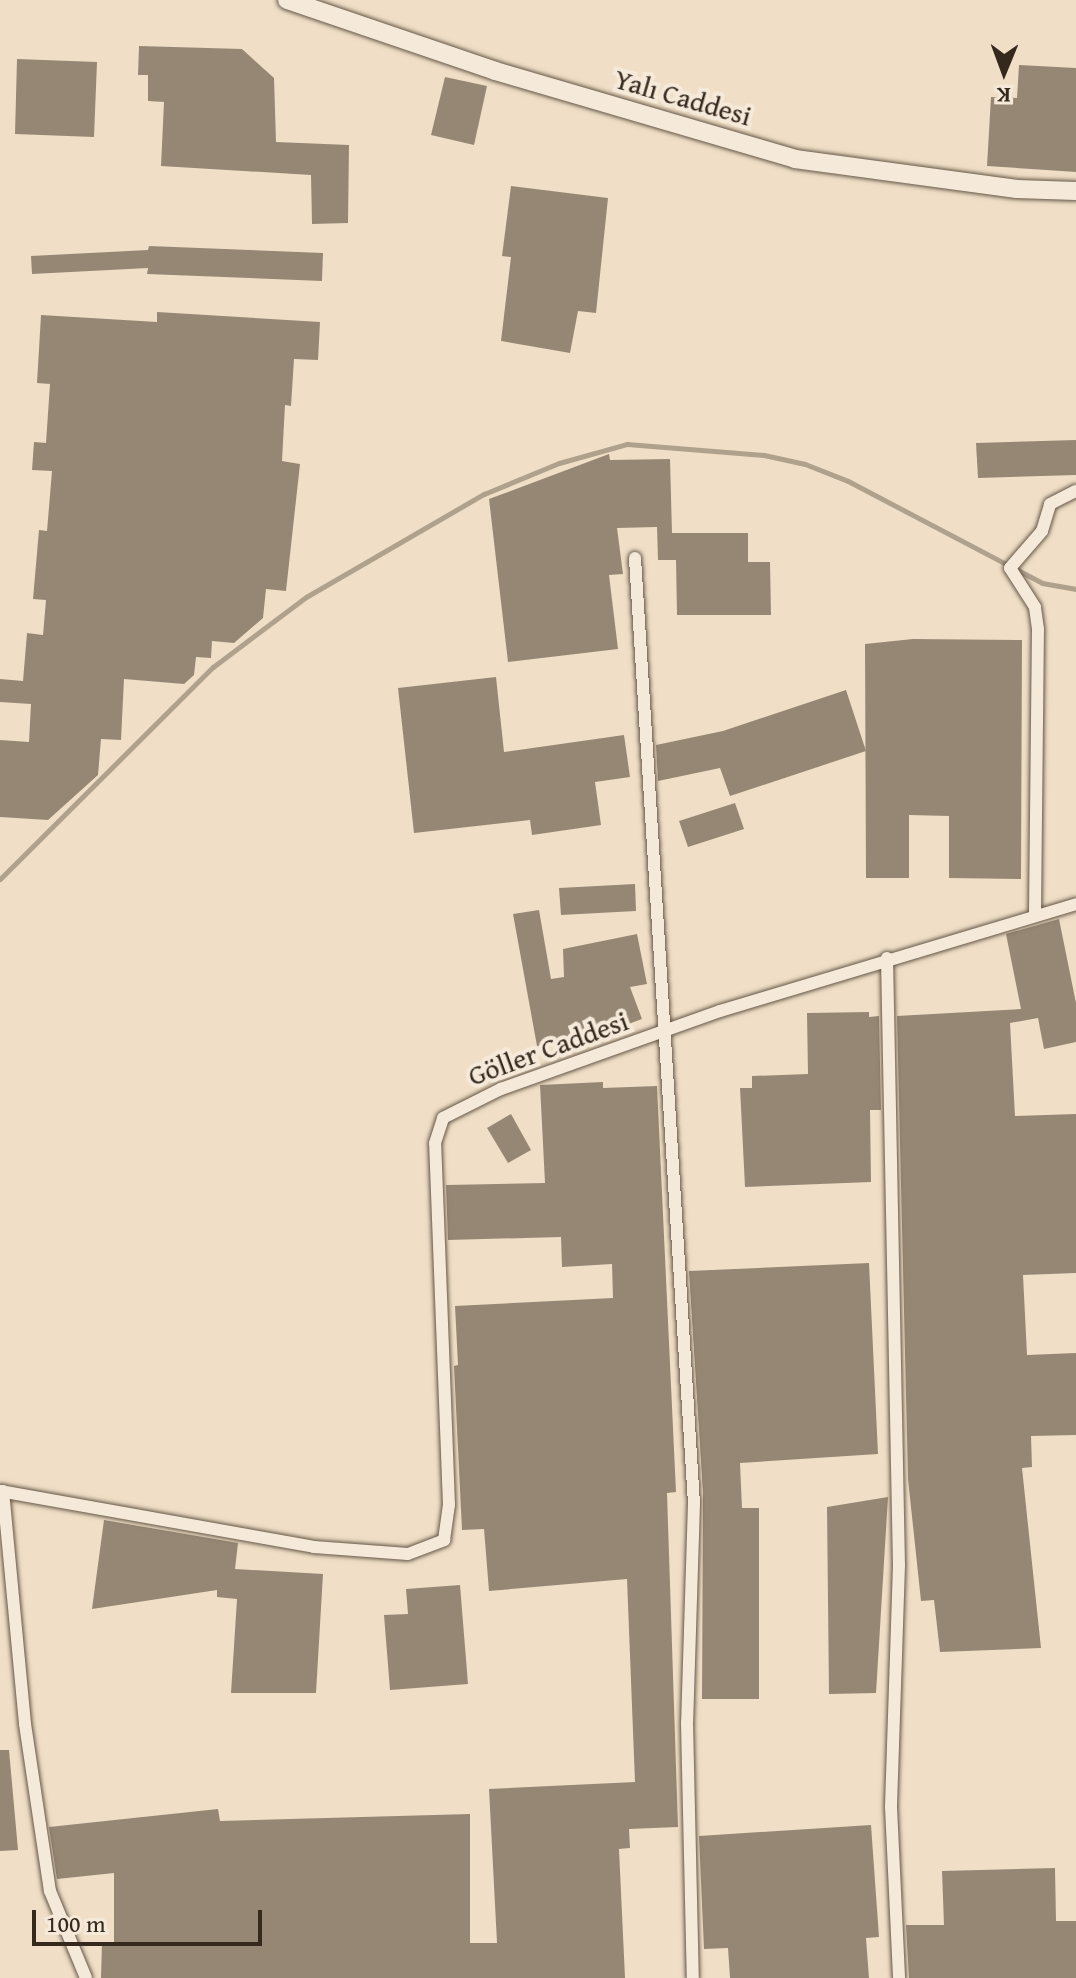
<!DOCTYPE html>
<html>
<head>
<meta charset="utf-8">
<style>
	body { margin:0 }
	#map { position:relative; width:1076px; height:1978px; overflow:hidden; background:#f0dfc6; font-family:"Gentium Book Plus",serif }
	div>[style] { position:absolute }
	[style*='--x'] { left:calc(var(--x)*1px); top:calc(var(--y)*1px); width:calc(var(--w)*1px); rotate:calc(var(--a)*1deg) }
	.stream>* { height:5px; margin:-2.5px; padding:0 2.5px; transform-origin:2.5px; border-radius:2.5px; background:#b0a18d }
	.building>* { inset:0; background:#968775 }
	.roads { filter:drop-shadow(0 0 2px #645647) drop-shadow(0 0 2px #645647) }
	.street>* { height:12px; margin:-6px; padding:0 6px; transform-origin:6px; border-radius:6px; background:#f5eada }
	.secondary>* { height:18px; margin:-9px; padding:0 9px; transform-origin:9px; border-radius:9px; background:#f5eada }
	span { translate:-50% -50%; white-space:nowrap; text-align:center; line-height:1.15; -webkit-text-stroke:8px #f5eada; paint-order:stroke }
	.street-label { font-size:28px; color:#35281d }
	.north { position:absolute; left:964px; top:32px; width:80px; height:80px; -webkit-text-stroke:6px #f5eada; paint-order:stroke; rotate:181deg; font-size:22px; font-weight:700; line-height:32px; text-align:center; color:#35281d }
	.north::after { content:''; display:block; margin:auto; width:28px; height:36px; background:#35281d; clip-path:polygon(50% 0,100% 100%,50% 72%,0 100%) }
	.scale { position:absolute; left:32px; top:1910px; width:230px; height:36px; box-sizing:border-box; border:4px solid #35281d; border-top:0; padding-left:10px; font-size:24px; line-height:28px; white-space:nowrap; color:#35281d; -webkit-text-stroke:6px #f5eada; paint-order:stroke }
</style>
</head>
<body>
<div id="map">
	<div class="stream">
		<div style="--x:0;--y:879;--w:301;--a:-44.9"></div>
		<div style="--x:213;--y:667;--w:116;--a:-37"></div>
		<div style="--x:306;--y:597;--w:206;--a:-30.1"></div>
		<div style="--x:484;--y:494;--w:81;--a:-22.5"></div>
		<div style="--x:559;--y:463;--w:71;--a:-15.6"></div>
		<div style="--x:627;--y:444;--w:137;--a:4.6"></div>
		<div style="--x:764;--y:455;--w:42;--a:12.4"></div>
		<div style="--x:805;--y:464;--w:46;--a:21.6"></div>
		<div style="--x:848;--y:481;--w:219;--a:27.7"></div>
		<div style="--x:1042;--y:583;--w:35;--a:10"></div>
	</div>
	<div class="building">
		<div style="clip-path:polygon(139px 46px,242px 49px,274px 78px,276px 142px,349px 145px,348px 223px,312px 224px,311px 175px,161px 166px,164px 102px,148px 101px,148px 75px,138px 75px)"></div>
		<div style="clip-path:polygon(17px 59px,97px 62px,94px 137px,15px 134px)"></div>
		<div style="clip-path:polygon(1019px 65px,1076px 68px,1076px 172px,987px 166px,991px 97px,1017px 98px)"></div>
		<div style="clip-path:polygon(445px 77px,487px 86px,474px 145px,431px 135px)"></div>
		<div style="clip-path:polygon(511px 186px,608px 198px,596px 313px,578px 311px,570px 353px,501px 341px,511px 257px,502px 256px)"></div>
		<div style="clip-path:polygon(149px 246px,323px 253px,322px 281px,147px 274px,148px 268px,32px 274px,31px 256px,148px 250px)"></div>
		<div style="clip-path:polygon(157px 312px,320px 322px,318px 360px,294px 359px,291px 406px,285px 405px,282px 461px,300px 464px,286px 591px,266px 589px,263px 618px,234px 643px,212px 641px,211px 658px,196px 657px,194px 675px,184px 684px,124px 679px,121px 740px,101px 739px,98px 775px,48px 820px,0 817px,0 740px,29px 742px,31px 704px,0 702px,0 679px,23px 681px,27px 633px,43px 635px,46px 600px,33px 599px,39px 530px,47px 531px,52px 471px,32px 470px,34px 442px,46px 443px,50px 384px,37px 383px,41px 315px,157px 322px)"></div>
		<div style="clip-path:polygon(1076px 440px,1076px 475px,978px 478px,976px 443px)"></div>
		<div style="clip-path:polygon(609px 454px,610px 460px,670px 459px,672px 533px,748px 533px,748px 562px,770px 562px,771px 615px,677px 615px,676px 560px,658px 560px,657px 527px,617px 528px,623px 574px,609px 575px,618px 649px,508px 662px,489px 499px)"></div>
		<div style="clip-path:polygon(913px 639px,1022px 640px,1021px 879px,949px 878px,949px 816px,909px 815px,909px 878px,866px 878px,865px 644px)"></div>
		<div style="clip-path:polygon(496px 677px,504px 752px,624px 735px,630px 777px,595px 782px,601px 825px,532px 835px,530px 820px,414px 833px,398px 688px)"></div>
		<div style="clip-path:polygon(846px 690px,866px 751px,730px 796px,720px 768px,658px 781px,656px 745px,723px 731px)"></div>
		<div style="clip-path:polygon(735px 803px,744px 829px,688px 847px,679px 821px)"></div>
		<div style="clip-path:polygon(635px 884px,636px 911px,561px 915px,559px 888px)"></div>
		<div style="clip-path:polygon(539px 910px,551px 979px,564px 977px,563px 949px,637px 934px,647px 984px,630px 987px,642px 1019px,577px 1043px,537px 1046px,513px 914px)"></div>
		<div style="clip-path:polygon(1059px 919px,1076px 1003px,1076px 1042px,1044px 1049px,1038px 1018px,1010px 1023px,1015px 1116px,1076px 1114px,1076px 1273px,1023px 1275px,1027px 1355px,1076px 1353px,1076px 1435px,1031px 1436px,1032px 1467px,1022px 1468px,1041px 1648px,940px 1652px,934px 1600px,921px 1601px,908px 1479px,897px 1016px,1021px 1009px,1006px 934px)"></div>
		<div style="clip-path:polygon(869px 1012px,869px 1017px,879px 1016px,881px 1110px,870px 1110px,871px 1182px,745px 1187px,740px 1088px,752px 1088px,752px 1076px,808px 1074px,807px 1013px)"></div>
		<div style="clip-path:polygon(603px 1082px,603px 1088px,657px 1086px,676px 1492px,667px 1493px,678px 1827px,629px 1829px,630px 1848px,619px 1849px,625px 1978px,101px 1978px,102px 1942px,114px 1942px,114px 1873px,57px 1879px,49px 1827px,218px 1809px,220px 1821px,470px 1814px,470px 1943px,497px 1943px,489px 1789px,635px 1782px,627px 1579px,489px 1591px,484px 1529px,462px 1530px,454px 1366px,458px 1365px,455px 1306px,613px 1298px,612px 1264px,562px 1267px,561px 1237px,448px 1240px,446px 1185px,545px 1183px,540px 1085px)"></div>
		<div style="clip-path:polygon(511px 1114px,531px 1150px,508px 1163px,487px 1128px)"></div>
		<div style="clip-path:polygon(869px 1263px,878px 1454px,740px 1463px,742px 1508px,759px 1508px,759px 1699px,702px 1699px,703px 1493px,689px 1271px)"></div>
		<div style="clip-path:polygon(888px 1497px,876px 1693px,829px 1694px,827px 1507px)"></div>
		<div style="clip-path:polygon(104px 1520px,238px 1543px,235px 1569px,323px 1574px,316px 1693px,231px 1693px,237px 1599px,217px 1597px,217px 1590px,92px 1609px)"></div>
		<div style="clip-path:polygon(460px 1585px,468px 1684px,390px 1690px,384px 1615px,408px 1614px,406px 1589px)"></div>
		<div style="clip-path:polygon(0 1750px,9px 1750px,18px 1850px,0 1851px)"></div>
		<div style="clip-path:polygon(871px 1825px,879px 1937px,866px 1938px,869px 1978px,730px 1978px,728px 1948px,704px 1949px,699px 1836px)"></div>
		<div style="clip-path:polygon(1055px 1868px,1056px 1921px,1076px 1921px,1076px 1978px,909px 1978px,906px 1925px,944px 1925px,942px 1871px)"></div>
	</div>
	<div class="roads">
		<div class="street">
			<div style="--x:635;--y:558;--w:947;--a:86.43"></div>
			<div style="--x:694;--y:1503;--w:220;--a:91.8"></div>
			<div style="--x:687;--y:1723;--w:255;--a:88.7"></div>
			<div style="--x:1035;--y:912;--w:283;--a:-89.4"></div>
			<div style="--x:1038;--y:629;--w:22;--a:-98"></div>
			<div style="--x:1035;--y:607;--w:46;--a:-122.7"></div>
			<div style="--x:1010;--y:568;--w:49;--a:-49.1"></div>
			<div style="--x:1042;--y:531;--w:28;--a:-73"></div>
			<div style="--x:1050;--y:504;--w:29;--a:-27"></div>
			<div style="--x:887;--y:958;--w:607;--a:88.87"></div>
			<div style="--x:899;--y:1565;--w:242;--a:91.9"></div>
			<div style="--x:891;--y:1807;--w:171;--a:87.3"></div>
			<div style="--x:0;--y:1491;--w:319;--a:10.1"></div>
			<div style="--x:314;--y:1547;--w:94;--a:4.3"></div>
			<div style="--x:408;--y:1554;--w:39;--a:-21"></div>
			<div style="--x:444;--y:1540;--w:35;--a:-82"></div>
			<div style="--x:449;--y:1505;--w:362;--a:-92.2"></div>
			<div style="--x:435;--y:1143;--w:26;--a:-72"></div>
			<div style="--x:443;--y:1118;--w:65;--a:-26.6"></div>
			<div style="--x:501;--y:1089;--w:232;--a:-19.6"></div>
			<div style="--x:720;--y:1011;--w:372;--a:-16.7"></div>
			<div style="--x:3;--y:1491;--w:234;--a:84.6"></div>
			<div style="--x:25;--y:1724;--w:169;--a:81.5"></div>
			<div style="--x:50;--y:1891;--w:94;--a:67.5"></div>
		</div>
		<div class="secondary">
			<div style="--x:287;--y:0;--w:220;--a:18.8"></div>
			<div style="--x:495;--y:71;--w:313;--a:16.3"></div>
			<div style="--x:795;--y:159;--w:224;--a:7.7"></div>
			<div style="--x:1017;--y:189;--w:59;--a:1.9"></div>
		</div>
	</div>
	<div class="street-label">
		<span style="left:683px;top:97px;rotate:16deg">Yalı Caddesi</span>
		<span style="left:548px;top:1048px;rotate:-20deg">Göller Caddesi</span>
	</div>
	<div class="north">K</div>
	<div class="scale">100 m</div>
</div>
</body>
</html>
